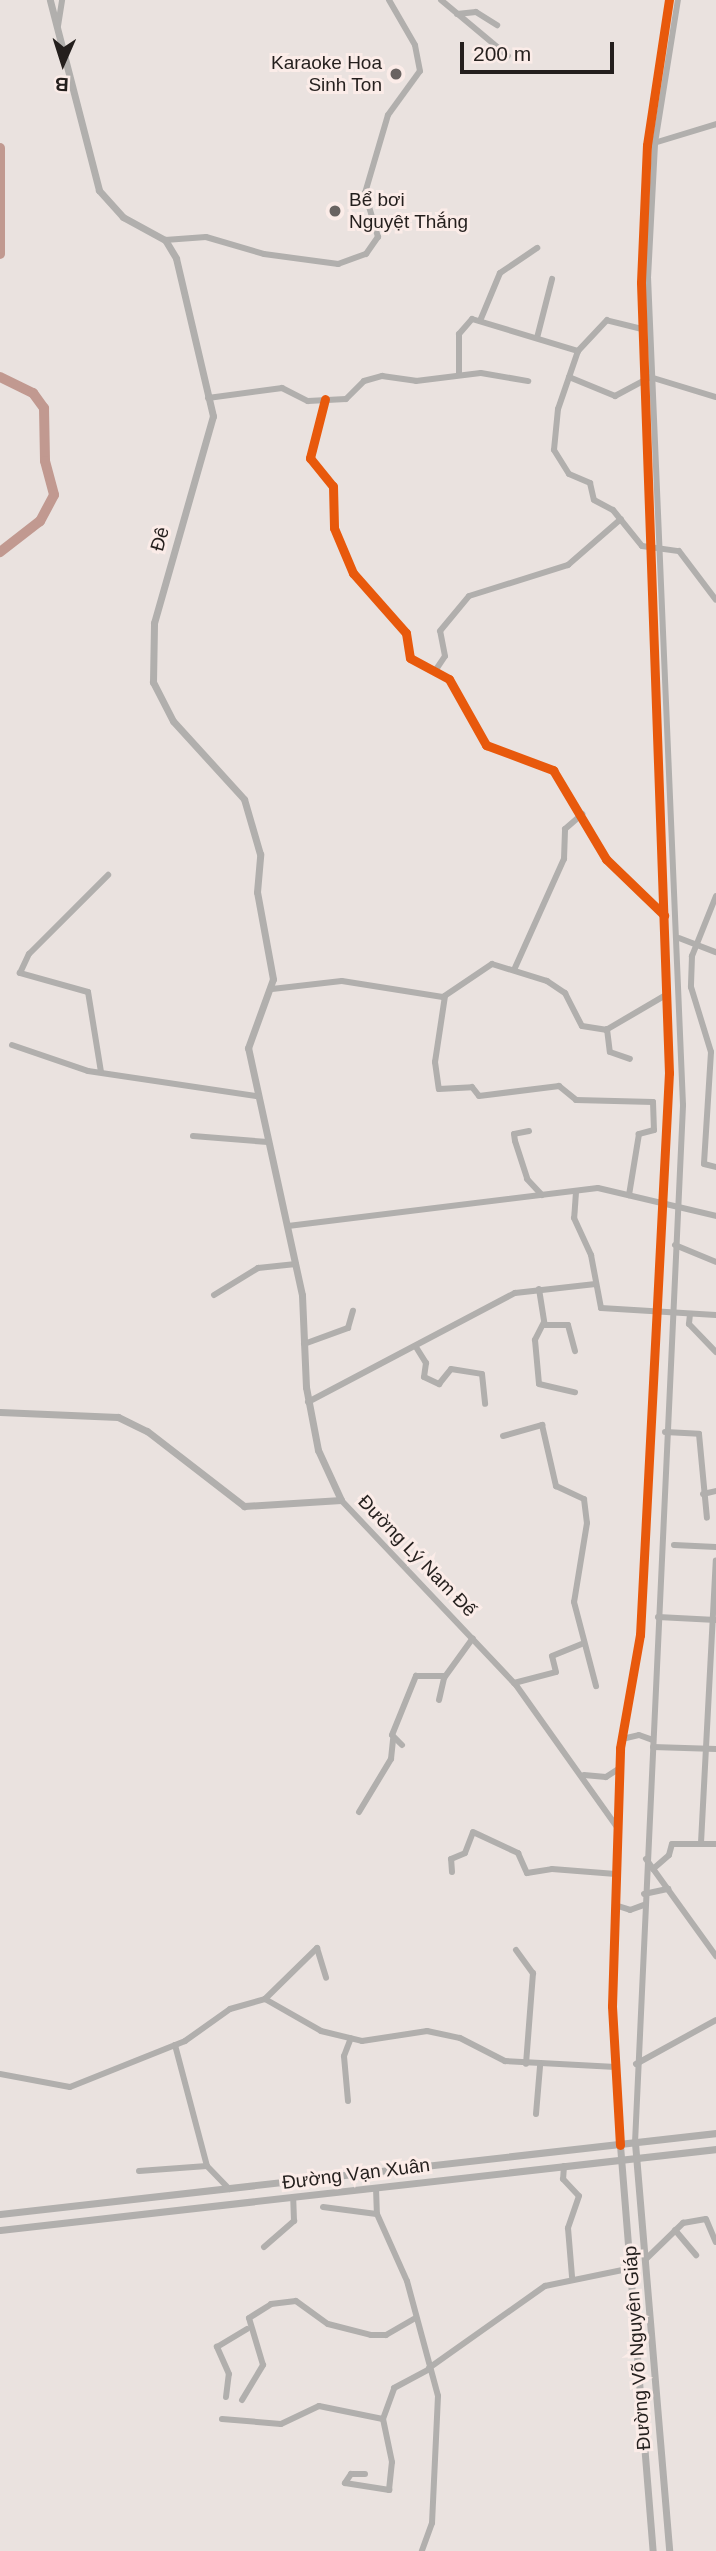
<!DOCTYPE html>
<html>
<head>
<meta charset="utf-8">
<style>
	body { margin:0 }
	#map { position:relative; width:716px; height:2551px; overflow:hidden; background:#eae2df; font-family:Helvetica,sans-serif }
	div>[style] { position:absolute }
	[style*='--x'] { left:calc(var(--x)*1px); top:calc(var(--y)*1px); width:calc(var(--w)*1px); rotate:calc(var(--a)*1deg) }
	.river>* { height:10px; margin:-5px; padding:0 5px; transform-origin:5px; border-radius:5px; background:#c19990 }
	.minor>* { height:6px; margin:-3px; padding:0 3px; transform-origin:3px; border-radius:3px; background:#b1afad }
	.major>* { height:7px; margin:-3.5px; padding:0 3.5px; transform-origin:3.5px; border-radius:3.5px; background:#b1afad }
	.cycleway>* { height:9px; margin:-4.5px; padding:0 4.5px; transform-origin:4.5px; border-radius:4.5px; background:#e8590c }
	.dots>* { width:19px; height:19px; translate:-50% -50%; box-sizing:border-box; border:4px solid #fbece8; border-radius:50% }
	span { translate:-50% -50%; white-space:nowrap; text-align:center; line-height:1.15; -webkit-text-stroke:6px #fbece8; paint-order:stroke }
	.poi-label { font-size:19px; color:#241f1d }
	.right { translate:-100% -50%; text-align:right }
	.left { translate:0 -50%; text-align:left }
	.street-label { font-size:19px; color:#241f1d }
	.north { position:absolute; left:28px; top:28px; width:70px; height:70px; -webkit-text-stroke:5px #fbece8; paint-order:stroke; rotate:183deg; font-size:19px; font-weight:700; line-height:28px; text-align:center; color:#241f1d }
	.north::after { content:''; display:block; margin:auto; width:24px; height:32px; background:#241f1d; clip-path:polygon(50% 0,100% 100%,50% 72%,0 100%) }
	.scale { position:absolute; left:460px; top:42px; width:154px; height:32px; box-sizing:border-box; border:4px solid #241f1d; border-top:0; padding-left:9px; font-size:21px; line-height:24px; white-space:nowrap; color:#241f1d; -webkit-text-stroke:5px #fbece8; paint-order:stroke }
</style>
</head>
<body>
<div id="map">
	<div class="river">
		<div style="--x:0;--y:148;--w:106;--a:90"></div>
		<div style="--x:0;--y:377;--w:37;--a:26"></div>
		<div style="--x:33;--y:393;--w:19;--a:54"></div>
		<div style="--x:44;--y:408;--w:53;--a:88.9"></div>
		<div style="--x:45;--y:461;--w:35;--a:75"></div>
		<div style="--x:54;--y:495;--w:30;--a:118"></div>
		<div style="--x:40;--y:521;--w:51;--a:142.2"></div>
	</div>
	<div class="minor">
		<div style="--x:441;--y:0;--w:87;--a:39.9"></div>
		<div style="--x:457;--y:14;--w:19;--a:-6"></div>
		<div style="--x:476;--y:12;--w:25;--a:32"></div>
		<div style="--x:58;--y:26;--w:26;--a:-81"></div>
		<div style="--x:654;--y:143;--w:65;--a:-17"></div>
		<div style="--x:165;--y:240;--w:41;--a:-4.2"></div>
		<div style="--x:206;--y:237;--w:60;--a:16.3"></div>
		<div style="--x:264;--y:254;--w:75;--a:7.7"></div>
		<div style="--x:338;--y:264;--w:30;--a:-20"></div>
		<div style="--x:366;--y:254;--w:21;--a:-55"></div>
		<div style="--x:378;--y:237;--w:46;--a:-106.5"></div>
		<div style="--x:365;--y:193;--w:81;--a:-73.6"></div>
		<div style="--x:388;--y:115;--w:54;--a:-54"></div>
		<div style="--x:420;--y:71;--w:26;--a:-101"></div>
		<div style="--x:415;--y:45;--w:52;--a:-120"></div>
		<div style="--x:480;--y:321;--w:52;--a:-67.4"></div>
		<div style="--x:500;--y:273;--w:45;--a:-34"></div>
		<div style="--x:642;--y:329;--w:36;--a:-166"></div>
		<div style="--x:607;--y:320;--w:42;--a:133.1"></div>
		<div style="--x:578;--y:351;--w:61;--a:109"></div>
		<div style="--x:558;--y:409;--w:41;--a:95.6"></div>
		<div style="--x:554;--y:450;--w:28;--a:58"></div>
		<div style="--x:569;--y:474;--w:23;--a:23"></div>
		<div style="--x:590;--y:483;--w:17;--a:77"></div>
		<div style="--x:594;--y:500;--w:21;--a:28"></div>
		<div style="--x:613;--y:510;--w:46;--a:51.1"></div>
		<div style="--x:642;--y:546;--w:37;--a:8"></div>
		<div style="--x:679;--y:551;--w:61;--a:52.9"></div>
		<div style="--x:537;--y:338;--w:61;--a:-75.7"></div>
		<div style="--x:459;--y:373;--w:39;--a:-90"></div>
		<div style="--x:459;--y:334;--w:20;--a:-49"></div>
		<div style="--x:472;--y:319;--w:111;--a:16.8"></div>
		<div style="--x:569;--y:377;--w:50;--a:22.4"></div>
		<div style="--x:615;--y:396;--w:40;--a:-28"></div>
		<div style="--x:650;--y:377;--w:69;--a:16.9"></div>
		<div style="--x:208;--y:398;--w:75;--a:-7.7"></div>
		<div style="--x:282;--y:388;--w:29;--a:27"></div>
		<div style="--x:308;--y:401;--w:38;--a:-3"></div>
		<div style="--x:346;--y:399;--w:25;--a:-45"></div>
		<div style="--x:364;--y:381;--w:19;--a:-16"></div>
		<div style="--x:382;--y:376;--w:34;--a:8"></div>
		<div style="--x:416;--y:381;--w:65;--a:-7"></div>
		<div style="--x:481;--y:373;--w:48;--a:9.7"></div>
		<div style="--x:325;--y:399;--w:61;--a:104.3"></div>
		<div style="--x:310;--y:458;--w:36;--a:51"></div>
		<div style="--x:333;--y:486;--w:42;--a:88.6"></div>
		<div style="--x:334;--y:528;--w:49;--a:67.1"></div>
		<div style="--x:353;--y:573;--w:80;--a:48.5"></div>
		<div style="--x:406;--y:633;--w:25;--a:81"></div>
		<div style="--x:410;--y:658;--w:44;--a:28.3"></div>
		<div style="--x:449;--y:679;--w:76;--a:60.7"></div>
		<div style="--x:486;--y:745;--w:72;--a:20.5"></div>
		<div style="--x:553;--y:770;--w:104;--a:59.2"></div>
		<div style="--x:606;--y:859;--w:79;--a:44"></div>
		<div style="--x:437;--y:668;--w:14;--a:-56"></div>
		<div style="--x:445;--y:656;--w:25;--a:-101"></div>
		<div style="--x:440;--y:631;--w:45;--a:-50.4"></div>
		<div style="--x:469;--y:596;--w:104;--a:-17.4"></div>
		<div style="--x:568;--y:565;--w:70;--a:-41"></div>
		<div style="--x:716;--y:896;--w:65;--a:111.8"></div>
		<div style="--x:692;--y:956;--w:31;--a:92"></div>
		<div style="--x:691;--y:987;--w:68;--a:72.9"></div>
		<div style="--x:711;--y:1052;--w:112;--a:93.6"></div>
		<div style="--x:704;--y:1164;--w:12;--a:14"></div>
		<div style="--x:679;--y:938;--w:40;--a:21"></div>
		<div style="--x:514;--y:970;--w:122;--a:-65.8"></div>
		<div style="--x:564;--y:859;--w:30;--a:-88"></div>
		<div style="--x:565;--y:829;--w:23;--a:-41"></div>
		<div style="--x:272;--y:989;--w:70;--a:-6.5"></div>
		<div style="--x:342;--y:981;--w:102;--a:9"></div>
		<div style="--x:443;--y:997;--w:59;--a:-34"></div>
		<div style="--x:492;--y:964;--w:58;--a:17.2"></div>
		<div style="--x:547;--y:981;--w:22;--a:34"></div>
		<div style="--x:565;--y:993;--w:37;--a:63"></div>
		<div style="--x:582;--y:1026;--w:24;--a:9"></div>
		<div style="--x:606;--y:1030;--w:69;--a:-30.3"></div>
		<div style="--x:445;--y:996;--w:67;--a:98.6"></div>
		<div style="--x:435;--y:1062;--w:27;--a:82"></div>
		<div style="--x:439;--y:1089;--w:33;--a:-3"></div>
		<div style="--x:472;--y:1087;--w:11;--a:52"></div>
		<div style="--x:479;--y:1096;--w:81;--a:-7.1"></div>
		<div style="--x:559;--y:1086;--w:22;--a:39"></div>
		<div style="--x:576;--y:1100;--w:77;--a:1.5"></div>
		<div style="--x:653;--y:1102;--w:28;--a:88"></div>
		<div style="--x:654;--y:1130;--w:16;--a:165"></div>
		<div style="--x:639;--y:1134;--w:62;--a:99.3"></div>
		<div style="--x:607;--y:1029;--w:23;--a:83"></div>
		<div style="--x:610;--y:1052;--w:21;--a:19"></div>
		<div style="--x:12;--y:1045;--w:80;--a:18.9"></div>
		<div style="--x:88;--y:1071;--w:170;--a:8.5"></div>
		<div style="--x:101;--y:1072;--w:81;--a:-99.2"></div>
		<div style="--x:88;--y:992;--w:71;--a:-164.4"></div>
		<div style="--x:20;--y:973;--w:21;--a:-65"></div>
		<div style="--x:29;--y:954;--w:112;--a:-45"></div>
		<div style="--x:529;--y:1131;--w:15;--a:169"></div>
		<div style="--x:514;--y:1134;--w:7;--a:82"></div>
		<div style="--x:515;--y:1141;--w:40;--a:72"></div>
		<div style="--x:527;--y:1179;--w:22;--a:47"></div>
		<div style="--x:193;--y:1136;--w:75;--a:4.6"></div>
		<div style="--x:576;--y:1192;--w:26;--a:94"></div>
		<div style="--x:574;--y:1218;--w:41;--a:65.3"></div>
		<div style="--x:591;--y:1255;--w:54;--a:79.3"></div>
		<div style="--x:601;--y:1308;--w:115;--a:3.5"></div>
		<div style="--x:288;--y:1226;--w:312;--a:-7"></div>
		<div style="--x:598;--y:1188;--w:121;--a:13.3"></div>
		<div style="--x:675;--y:1245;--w:44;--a:22.5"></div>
		<div style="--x:539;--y:1289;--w:33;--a:81"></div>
		<div style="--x:544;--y:1322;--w:20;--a:117"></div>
		<div style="--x:535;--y:1340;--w:44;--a:84.8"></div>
		<div style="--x:539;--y:1384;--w:37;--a:13"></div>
		<div style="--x:214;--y:1295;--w:52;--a:-31.5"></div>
		<div style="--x:258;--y:1268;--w:38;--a:-6"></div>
		<div style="--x:690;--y:1314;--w:10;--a:96"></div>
		<div style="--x:689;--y:1324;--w:39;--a:46"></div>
		<div style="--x:544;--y:1325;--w:24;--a:0"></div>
		<div style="--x:568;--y:1325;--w:27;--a:75"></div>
		<div style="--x:304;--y:1344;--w:47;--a:-20"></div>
		<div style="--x:348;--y:1328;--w:18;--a:-74"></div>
		<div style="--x:416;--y:1347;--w:19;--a:58"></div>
		<div style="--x:426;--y:1363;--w:14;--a:98"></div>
		<div style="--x:424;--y:1377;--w:17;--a:25"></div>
		<div style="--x:439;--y:1384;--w:19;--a:-51"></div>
		<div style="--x:451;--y:1369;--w:31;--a:9"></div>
		<div style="--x:482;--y:1374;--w:30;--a:84"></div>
		<div style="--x:308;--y:1402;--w:234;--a:-27.8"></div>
		<div style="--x:515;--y:1293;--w:81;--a:-6.4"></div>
		<div style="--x:665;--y:1432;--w:34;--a:3"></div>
		<div style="--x:699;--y:1434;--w:84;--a:84.6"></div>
		<div style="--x:503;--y:1436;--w:41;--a:-15.8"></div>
		<div style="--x:542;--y:1425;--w:63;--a:77.1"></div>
		<div style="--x:556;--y:1486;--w:31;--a:25"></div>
		<div style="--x:584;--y:1499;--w:24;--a:83"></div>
		<div style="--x:587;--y:1523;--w:80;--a:99.3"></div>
		<div style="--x:574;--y:1602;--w:87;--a:75.3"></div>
		<div style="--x:703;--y:1494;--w:13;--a:-13"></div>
		<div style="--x:341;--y:1500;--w:255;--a:46.6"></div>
		<div style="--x:516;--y:1685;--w:174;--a:54.6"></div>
		<div style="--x:674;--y:1545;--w:42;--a:2.7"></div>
		<div style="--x:658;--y:1617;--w:58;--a:3"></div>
		<div style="--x:514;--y:1683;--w:43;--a:-14.7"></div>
		<div style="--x:556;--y:1672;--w:16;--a:-104"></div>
		<div style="--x:552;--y:1656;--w:32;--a:-22"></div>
		<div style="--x:439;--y:1700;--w:23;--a:-77"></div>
		<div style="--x:444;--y:1678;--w:49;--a:-54.1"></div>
		<div style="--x:622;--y:1739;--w:17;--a:-13"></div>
		<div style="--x:639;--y:1735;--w:15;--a:20"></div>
		<div style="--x:402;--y:1745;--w:14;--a:-135"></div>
		<div style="--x:392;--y:1735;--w:64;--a:-67.9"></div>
		<div style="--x:416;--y:1676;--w:29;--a:0"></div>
		<div style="--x:653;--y:1747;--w:63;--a:1.8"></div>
		<div style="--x:584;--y:1775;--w:22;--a:5"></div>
		<div style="--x:606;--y:1777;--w:17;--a:-33"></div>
		<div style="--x:359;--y:1812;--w:62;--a:-58.9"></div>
		<div style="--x:391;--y:1759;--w:20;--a:-84"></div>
		<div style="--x:701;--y:1843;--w:283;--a:-87"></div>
		<div style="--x:646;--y:1859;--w:120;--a:54.2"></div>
		<div style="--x:653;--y:1869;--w:21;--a:-41"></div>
		<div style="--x:669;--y:1855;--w:11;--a:-75"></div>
		<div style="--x:672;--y:1844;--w:44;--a:0"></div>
		<div style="--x:452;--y:1872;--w:13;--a:-94"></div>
		<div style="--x:451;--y:1859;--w:15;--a:-23"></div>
		<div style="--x:465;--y:1853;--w:22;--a:-69"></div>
		<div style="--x:473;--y:1832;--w:50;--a:25"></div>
		<div style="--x:518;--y:1853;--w:22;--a:66"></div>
		<div style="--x:527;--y:1873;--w:25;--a:-9"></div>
		<div style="--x:552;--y:1869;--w:64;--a:4.5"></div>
		<div style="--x:644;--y:1894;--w:25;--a:-12"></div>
		<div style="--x:615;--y:1905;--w:16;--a:18"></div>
		<div style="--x:630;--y:1910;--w:15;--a:-20"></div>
		<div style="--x:516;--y:1950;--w:29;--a:54"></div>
		<div style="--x:533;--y:1973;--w:91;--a:94.4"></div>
		<div style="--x:265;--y:1999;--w:73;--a:-44.4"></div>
		<div style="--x:317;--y:1948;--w:31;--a:73"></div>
		<div style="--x:175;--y:2045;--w:125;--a:75.2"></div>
		<div style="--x:207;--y:2166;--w:32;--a:46"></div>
		<div style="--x:636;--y:2064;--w:91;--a:-28.8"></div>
		<div style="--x:0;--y:2074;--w:71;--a:10.5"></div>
		<div style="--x:70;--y:2087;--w:124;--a:-21.8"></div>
		<div style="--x:185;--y:2041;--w:55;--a:-35.4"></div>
		<div style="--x:230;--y:2009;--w:36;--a:-16"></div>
		<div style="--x:265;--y:1999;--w:64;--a:29.7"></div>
		<div style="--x:321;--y:2031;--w:42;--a:13.7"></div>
		<div style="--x:362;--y:2041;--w:66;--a:-8.7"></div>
		<div style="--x:427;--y:2031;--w:34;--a:12"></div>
		<div style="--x:460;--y:2038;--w:51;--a:27.1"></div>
		<div style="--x:505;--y:2061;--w:111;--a:3.1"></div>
		<div style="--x:348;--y:2101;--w:45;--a:-95.1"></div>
		<div style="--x:344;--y:2056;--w:19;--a:-69"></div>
		<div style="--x:536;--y:2114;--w:48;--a:-85.2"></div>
		<div style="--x:635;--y:2143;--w:1039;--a:-87.35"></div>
		<div style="--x:683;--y:1105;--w:828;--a:-92.42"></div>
		<div style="--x:648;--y:278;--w:135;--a:-87"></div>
		<div style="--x:655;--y:143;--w:145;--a:-80.9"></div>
		<div style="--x:620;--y:2145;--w:139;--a:-93.3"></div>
		<div style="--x:612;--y:2006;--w:258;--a:-88.2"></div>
		<div style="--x:620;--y:1748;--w:115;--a:-80"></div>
		<div style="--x:640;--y:1635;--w:563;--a:-87.05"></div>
		<div style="--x:669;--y:1073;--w:791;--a:-92.03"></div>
		<div style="--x:641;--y:282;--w:137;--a:-87.5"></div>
		<div style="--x:647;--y:145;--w:147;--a:-81.4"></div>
		<div style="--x:564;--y:2166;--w:13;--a:94"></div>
		<div style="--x:563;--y:2179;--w:23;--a:47"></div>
		<div style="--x:579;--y:2196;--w:34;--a:109"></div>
		<div style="--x:568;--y:2228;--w:49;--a:85.3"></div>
		<div style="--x:139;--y:2171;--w:68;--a:-4.2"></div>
		<div style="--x:376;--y:2188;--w:26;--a:88"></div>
		<div style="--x:377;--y:2214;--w:73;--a:65.9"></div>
		<div style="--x:407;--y:2281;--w:119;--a:74.9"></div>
		<div style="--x:438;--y:2396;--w:127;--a:92.7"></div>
		<div style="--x:432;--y:2523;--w:30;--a:110"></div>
		<div style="--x:323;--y:2207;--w:54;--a:7.4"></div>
		<div style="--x:675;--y:2230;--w:33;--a:50"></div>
		<div style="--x:264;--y:2247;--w:40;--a:-41"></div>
		<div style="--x:294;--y:2221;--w:24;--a:-92"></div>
		<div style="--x:646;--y:2259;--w:52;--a:-44.2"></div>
		<div style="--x:683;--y:2223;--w:23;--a:-10"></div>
		<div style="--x:706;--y:2219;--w:25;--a:67"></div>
		<div style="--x:429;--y:2368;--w:142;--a:-35.3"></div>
		<div style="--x:545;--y:2286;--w:89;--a:-11.7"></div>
		<div style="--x:226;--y:2397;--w:23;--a:-83"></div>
		<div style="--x:229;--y:2374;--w:30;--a:-114"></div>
		<div style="--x:217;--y:2347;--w:35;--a:-31"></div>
		<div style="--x:242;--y:2400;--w:41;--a:-59"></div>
		<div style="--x:263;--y:2365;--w:49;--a:-106.6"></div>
		<div style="--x:249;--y:2318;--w:26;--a:-32"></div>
		<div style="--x:271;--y:2304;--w:25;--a:-7"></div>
		<div style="--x:296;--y:2301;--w:39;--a:36"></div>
		<div style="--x:328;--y:2324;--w:44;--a:14.3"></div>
		<div style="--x:371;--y:2335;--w:15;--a:0"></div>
		<div style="--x:386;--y:2335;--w:34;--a:-30"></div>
		<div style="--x:222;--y:2419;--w:59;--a:4.8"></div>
		<div style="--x:281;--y:2424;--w:42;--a:-25.3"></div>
		<div style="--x:319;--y:2406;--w:65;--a:11.5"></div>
		<div style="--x:383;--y:2419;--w:33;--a:-70"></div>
		<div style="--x:394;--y:2388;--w:40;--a:-28"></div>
		<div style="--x:365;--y:2474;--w:14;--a:180"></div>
		<div style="--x:351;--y:2474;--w:11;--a:124"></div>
		<div style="--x:345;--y:2483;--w:45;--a:9"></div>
		<div style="--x:389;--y:2490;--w:28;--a:-84"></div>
		<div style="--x:392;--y:2462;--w:44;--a:-101.8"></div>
	</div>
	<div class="major">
		<div style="--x:0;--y:1412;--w:118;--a:2.4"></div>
		<div style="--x:118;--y:1417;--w:32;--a:26"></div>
		<div style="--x:147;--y:1431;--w:123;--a:37.7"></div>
		<div style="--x:244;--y:1506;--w:97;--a:-3.5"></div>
		<div style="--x:341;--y:1500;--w:55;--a:-114.7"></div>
		<div style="--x:318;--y:1450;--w:64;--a:-100.8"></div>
		<div style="--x:306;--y:1387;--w:92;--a:-92.5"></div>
		<div style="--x:302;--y:1295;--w:253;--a:-102.3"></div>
		<div style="--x:248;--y:1048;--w:73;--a:-70.1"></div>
		<div style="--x:273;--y:979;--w:88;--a:-100.4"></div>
		<div style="--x:257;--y:892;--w:38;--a:-85"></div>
		<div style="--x:260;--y:854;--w:57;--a:-106.2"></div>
		<div style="--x:244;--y:799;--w:105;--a:-132.3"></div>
		<div style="--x:173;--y:721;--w:44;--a:-117.1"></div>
		<div style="--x:153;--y:682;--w:59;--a:-89"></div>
		<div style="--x:154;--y:623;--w:215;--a:-74.1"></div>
		<div style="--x:213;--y:416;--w:162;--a:-103.2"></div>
		<div style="--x:176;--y:258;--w:21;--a:-121"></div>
		<div style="--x:165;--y:240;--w:48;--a:-151.3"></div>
		<div style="--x:123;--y:217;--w:36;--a:-132"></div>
		<div style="--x:99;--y:190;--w:196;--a:-104.5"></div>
		<div style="--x:635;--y:2143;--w:409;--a:85.2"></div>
		<div style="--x:620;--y:2145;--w:407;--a:85.4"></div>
		<div style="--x:0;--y:2214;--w:721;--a:-6.45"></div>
		<div style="--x:0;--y:2230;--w:721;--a:-6.45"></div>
	</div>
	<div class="cycleway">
		<div style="--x:325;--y:399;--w:61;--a:104.3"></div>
		<div style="--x:310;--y:458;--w:36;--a:51"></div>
		<div style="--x:333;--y:486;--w:42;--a:88.6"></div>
		<div style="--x:334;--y:528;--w:49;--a:67.1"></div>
		<div style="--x:353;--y:573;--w:80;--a:48.5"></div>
		<div style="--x:406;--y:633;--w:25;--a:81"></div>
		<div style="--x:410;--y:658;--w:44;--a:28.3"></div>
		<div style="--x:449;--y:679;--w:76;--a:60.7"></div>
		<div style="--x:486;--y:745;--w:72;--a:20.5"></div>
		<div style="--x:553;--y:770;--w:104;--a:59.2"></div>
		<div style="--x:606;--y:859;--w:81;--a:44"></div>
		<div style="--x:620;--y:2145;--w:139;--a:-93.3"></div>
		<div style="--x:612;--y:2006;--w:258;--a:-88.2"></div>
		<div style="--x:620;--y:1748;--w:115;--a:-80"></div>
		<div style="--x:640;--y:1635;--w:563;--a:-87.05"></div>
		<div style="--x:669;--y:1073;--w:791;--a:-92.03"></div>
		<div style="--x:641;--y:282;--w:137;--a:-87.5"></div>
		<div style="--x:647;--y:145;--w:147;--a:-81.4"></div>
	</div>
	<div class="dots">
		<div style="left:396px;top:74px;background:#696361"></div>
		<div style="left:335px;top:211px;background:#696361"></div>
	</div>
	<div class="poi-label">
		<span class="right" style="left:382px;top:74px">Karaoke Hoa<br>Sinh Ton</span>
		<span class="left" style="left:349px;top:211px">Bể bơi<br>Nguyệt Thắng</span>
	</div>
	<div class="street-label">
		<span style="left:160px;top:539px;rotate:-74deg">Đê</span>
		<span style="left:417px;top:1556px;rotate:46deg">Đường Lý Nam Đế</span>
		<span style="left:356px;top:2174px;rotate:-7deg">Đường Vạn Xuân</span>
		<span style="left:637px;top:2348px;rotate:-94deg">Đường Võ Nguyên Giáp</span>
	</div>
	<div class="north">B</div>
	<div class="scale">200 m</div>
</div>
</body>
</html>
